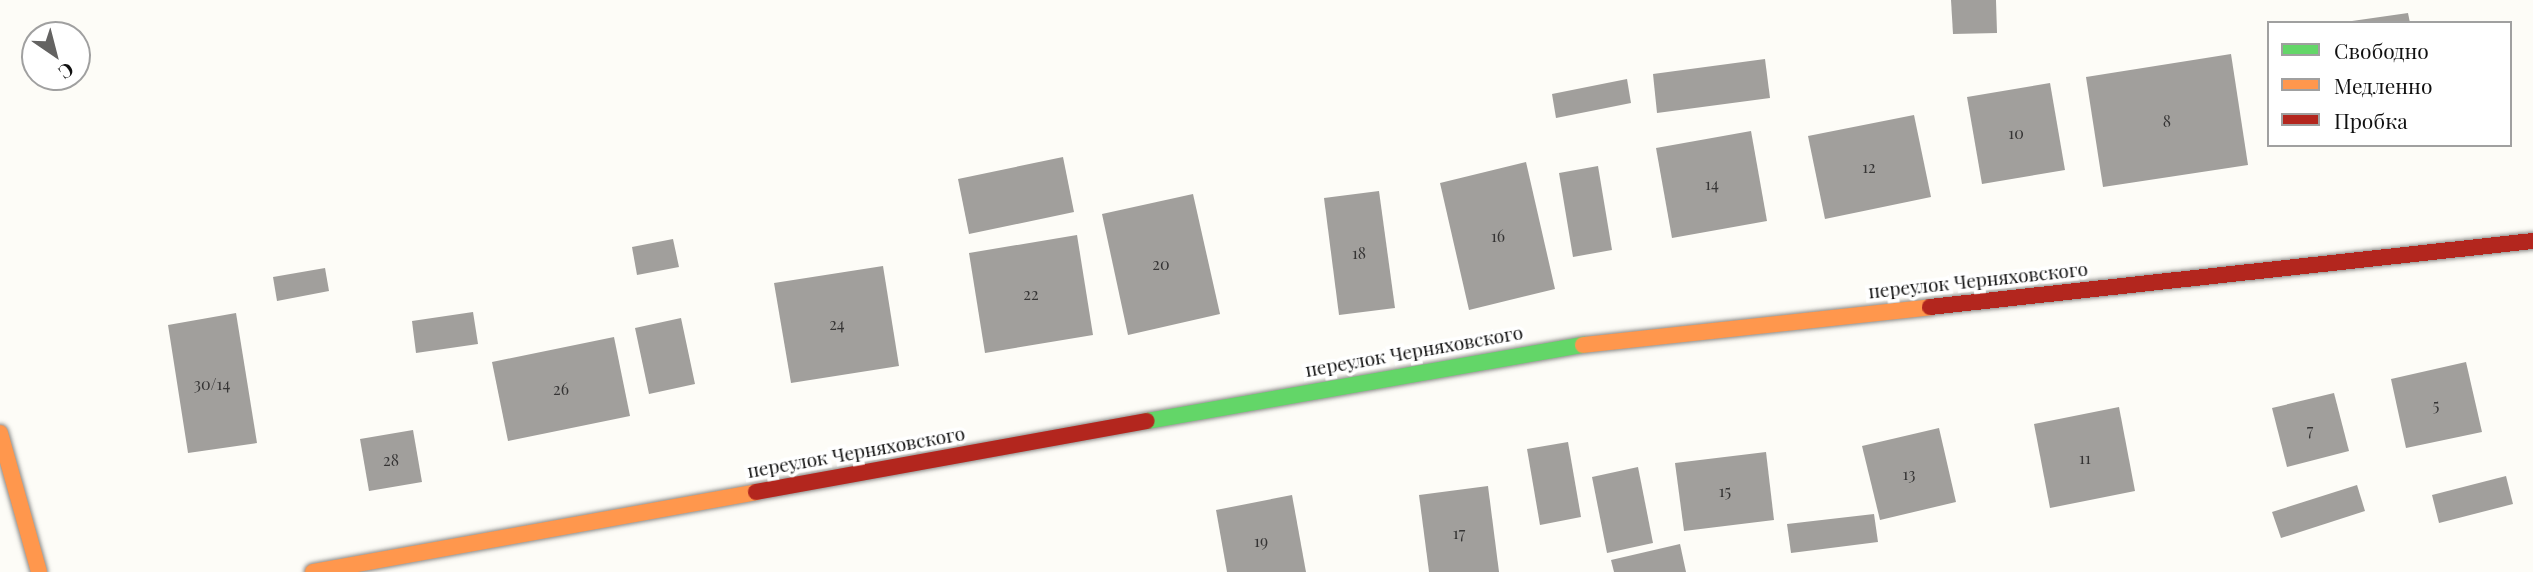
<!DOCTYPE html>
<html>
<head>
<meta charset="utf-8">
<style>
	body { margin:0 }
	#map { position:relative; width:2533px; height:572px; overflow:hidden; background:#fdfcf7; font-family:"Playfair Display",serif }
	div>[style] { position:absolute }
	[style*='--x'] { left:calc(var(--x)*1px); top:calc(var(--y)*1px); width:calc(var(--w)*1px); rotate:calc(var(--a)*1deg) }
	.building>* { inset:0; background:#a19f9c }
	.roads { filter:drop-shadow(0 0 2px #8e8d8b) drop-shadow(0 0 2px #8e8d8b) }
	.fast>* { height:16px; margin:-8px; padding:0 8px; transform-origin:8px; border-radius:8px; background:#63d668 }
	.slow>* { height:16px; margin:-8px; padding:0 8px; transform-origin:8px; border-radius:8px; background:#ff974d }
	.jam>* { height:16px; margin:-8px; padding:0 8px; transform-origin:8px; border-radius:8px; background:#b3261e }
	span { translate:-50% -50%; white-space:nowrap; text-align:center; line-height:1.15; -webkit-text-stroke:7px #fff; paint-order:stroke }
	.number-label { font-size:16px; color:#353434 }
	.number-label span { -webkit-text-stroke-width:0 }
	.street-label { font-size:19px; color:#111 }
	.legend { position:absolute; left:2267px; top:21px; width:245px; height:126px; box-sizing:border-box; background:#fff; border:2px solid #a0a0a0; margin:0; padding:9px 12px; list-style:none; font-size:21px; color:#111 }
	.legend li { display:flex; align-items:center; gap:14px; height:35px }
	.legend b { width:35px; border:2px solid #a0a0a0 }
	.north { position:absolute; left:21px; top:21px; width:70px; height:70px; box-sizing:border-box; background:#fff; border:2px solid #a0a0a0; border-radius:50%; rotate:145deg; font-size:19px; font-weight:700; line-height:28px; text-align:center; color:#111 }
	.north::after { content:''; display:block; margin:auto; width:24px; height:32px; background:#646362; clip-path:polygon(50% 0,100% 100%,50% 72%,0 100%) }
</style>
</head>
<body>
<div id="map">
	<div class="building">
		<div style="clip-path:polygon(1951px 0,1996px 0,1997px 33px,1953px 34px)"></div>
		<div style="clip-path:polygon(2408px 13px,2410px 23px,2352px 23px,2352px 21px)"></div>
		<div style="clip-path:polygon(2231px 54px,2248px 165px,2103px 187px,2086px 77px)"></div>
		<div style="clip-path:polygon(1765px 59px,1770px 98px,1657px 113px,1653px 74px)"></div>
		<div style="clip-path:polygon(1627px 79px,1631px 103px,1556px 118px,1552px 94px)"></div>
		<div style="clip-path:polygon(2050px 83px,2065px 170px,1982px 184px,1967px 97px)"></div>
		<div style="clip-path:polygon(1914px 115px,1931px 197px,1825px 219px,1808px 136px)"></div>
		<div style="clip-path:polygon(1751px 131px,1767px 221px,1672px 238px,1656px 148px)"></div>
		<div style="clip-path:polygon(1063px 157px,1074px 212px,969px 234px,958px 179px)"></div>
		<div style="clip-path:polygon(1526px 162px,1555px 289px,1469px 310px,1440px 183px)"></div>
		<div style="clip-path:polygon(1598px 166px,1612px 250px,1573px 257px,1559px 173px)"></div>
		<div style="clip-path:polygon(1379px 191px,1395px 308px,1339px 315px,1324px 198px)"></div>
		<div style="clip-path:polygon(1193px 194px,1220px 314px,1128px 335px,1102px 214px)"></div>
		<div style="clip-path:polygon(1077px 235px,1093px 335px,985px 353px,969px 253px)"></div>
		<div style="clip-path:polygon(673px 239px,679px 267px,637px 275px,632px 247px)"></div>
		<div style="clip-path:polygon(883px 266px,899px 366px,791px 383px,774px 283px)"></div>
		<div style="clip-path:polygon(325px 268px,329px 291px,277px 301px,273px 277px)"></div>
		<div style="clip-path:polygon(473px 312px,478px 344px,416px 353px,412px 321px)"></div>
		<div style="clip-path:polygon(236px 313px,257px 443px,188px 453px,168px 325px)"></div>
		<div style="clip-path:polygon(681px 318px,695px 384px,649px 394px,635px 328px)"></div>
		<div style="clip-path:polygon(614px 337px,630px 416px,508px 441px,492px 362px)"></div>
		<div style="clip-path:polygon(2466px 362px,2482px 432px,2406px 448px,2391px 379px)"></div>
		<div style="clip-path:polygon(2334px 393px,2349px 451px,2287px 467px,2272px 408px)"></div>
		<div style="clip-path:polygon(2119px 407px,2135px 491px,2050px 508px,2034px 424px)"></div>
		<div style="clip-path:polygon(1939px 428px,1956px 502px,1880px 520px,1862px 446px)"></div>
		<div style="clip-path:polygon(413px 430px,422px 482px,369px 491px,360px 439px)"></div>
		<div style="clip-path:polygon(1568px 442px,1581px 517px,1540px 525px,1527px 449px)"></div>
		<div style="clip-path:polygon(1766px 452px,1774px 520px,1684px 531px,1675px 463px)"></div>
		<div style="clip-path:polygon(1638px 467px,1653px 543px,1607px 553px,1592px 477px)"></div>
		<div style="clip-path:polygon(2506px 476px,2513px 504px,2439px 523px,2432px 495px)"></div>
		<div style="clip-path:polygon(2357px 485px,2365px 511px,2281px 538px,2272px 512px)"></div>
		<div style="clip-path:polygon(1488px 486px,1499px 572px,1429px 572px,1419px 495px)"></div>
		<div style="clip-path:polygon(1292px 495px,1306px 572px,1227px 572px,1216px 510px)"></div>
		<div style="clip-path:polygon(1874px 514px,1878px 542px,1791px 553px,1787px 524px)"></div>
		<div style="clip-path:polygon(1680px 544px,1686px 572px,1614px 572px,1611px 560px)"></div>
	</div>
	<div class="roads">
		<div class="fast">
			<div style="--x:1147;--y:421;--w:443;--a:-9.9"></div>
		</div>
		<div class="slow">
			<div style="--x:1583;--y:345;--w:349;--a:-6.2"></div>
			<div style="--x:0;--y:433;--w:144;--a:74.3"></div>
			<div style="--x:313;--y:572;--w:450;--a:-10.2"></div>
		</div>
		<div class="jam">
			<div style="--x:1930;--y:307;--w:607;--a:-6.25"></div>
			<div style="--x:756;--y:492;--w:397;--a:-10.3"></div>
		</div>
	</div>
	<div class="number-label">
		<span style="left:2167px;top:121px">8</span>
		<span style="left:2016px;top:133px">10</span>
		<span style="left:1869px;top:167px">12</span>
		<span style="left:1712px;top:184px">14</span>
		<span style="left:1498px;top:236px">16</span>
		<span style="left:1359px;top:253px">18</span>
		<span style="left:1161px;top:264px">20</span>
		<span style="left:1031px;top:294px">22</span>
		<span style="left:837px;top:324px">24</span>
		<span style="left:212px;top:384px">30/14</span>
		<span style="left:561px;top:389px">26</span>
		<span style="left:2436px;top:405px">5</span>
		<span style="left:2310px;top:430px">7</span>
		<span style="left:2085px;top:458px">11</span>
		<span style="left:391px;top:460px">28</span>
		<span style="left:1909px;top:474px">13</span>
		<span style="left:1725px;top:491px">15</span>
		<span style="left:1459px;top:533px">17</span>
		<span style="left:1261px;top:541px">19</span>
	</div>
	<div class="street-label">
		<span style="left:1978px;top:280px;rotate:-6deg">переулок Черняховского</span>
		<span style="left:1414px;top:351px;rotate:-10deg">переулок Черняховского</span>
		<span style="left:856px;top:452px;rotate:-10deg">переулок Черняховского</span>
	</div>
	<ul class="legend">
	<li><b style="height:9px;background:#63d668"></b>Свободно</li>
	<li><b style="height:9px;background:#ff974d"></b>Медленно</li>
	<li><b style="height:9px;background:#b3261e"></b>Пробка</li>
	</ul>
	<div class="north">С</div>
</div>
</body>
</html>
